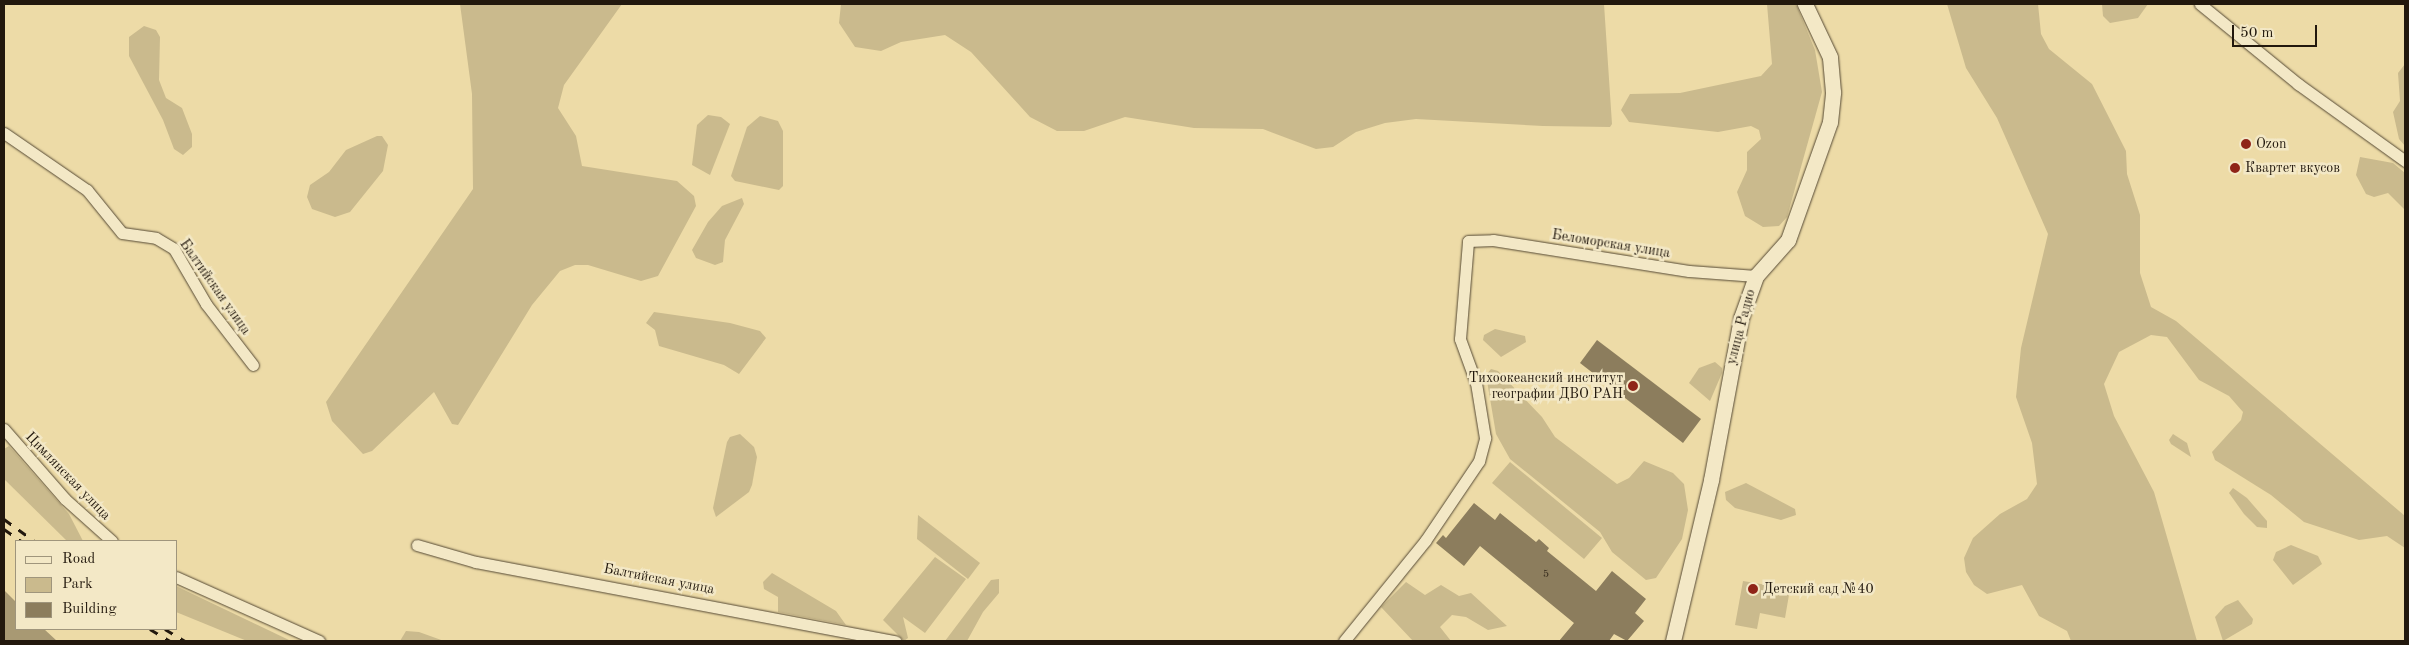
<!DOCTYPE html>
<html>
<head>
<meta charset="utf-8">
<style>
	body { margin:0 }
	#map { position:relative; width:2409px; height:645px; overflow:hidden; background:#eddba7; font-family:"Old Standard TT",serif }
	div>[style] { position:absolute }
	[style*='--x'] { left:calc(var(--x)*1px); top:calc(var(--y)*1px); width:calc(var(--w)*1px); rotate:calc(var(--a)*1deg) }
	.green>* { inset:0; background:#caba8d }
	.water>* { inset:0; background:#a89973 }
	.building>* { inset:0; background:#8c7d5d }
	.roads { filter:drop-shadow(0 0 1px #554934) drop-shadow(0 0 1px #554934) }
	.street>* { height:11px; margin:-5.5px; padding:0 5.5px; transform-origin:5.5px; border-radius:5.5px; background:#f3e8c6 }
	.secondary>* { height:15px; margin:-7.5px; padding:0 7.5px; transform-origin:7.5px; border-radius:7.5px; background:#f3e8c6 }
	.rail>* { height:3px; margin-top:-1.5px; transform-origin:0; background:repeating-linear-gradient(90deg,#22180d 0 9px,transparent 0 18px) }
	.dots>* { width:14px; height:14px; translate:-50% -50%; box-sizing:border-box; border:2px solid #f3e8c6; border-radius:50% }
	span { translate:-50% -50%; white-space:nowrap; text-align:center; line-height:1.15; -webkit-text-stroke:5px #f3e8c6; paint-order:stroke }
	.number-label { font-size:11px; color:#3c3121 }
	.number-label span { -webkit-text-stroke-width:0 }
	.poi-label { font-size:14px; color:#22180d }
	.left { translate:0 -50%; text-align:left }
	.right { translate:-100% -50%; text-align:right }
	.street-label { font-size:14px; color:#22180d }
	.frame { position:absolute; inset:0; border:5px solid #22180d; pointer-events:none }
	.legend { position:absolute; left:15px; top:540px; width:162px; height:90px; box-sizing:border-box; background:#f3e8c6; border:1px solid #9f957c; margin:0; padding:6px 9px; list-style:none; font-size:15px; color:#22180d }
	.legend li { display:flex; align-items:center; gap:10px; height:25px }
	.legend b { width:25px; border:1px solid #9f957c }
	.scale { position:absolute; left:2232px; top:25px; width:85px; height:22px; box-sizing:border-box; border:2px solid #22180d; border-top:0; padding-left:6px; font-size:15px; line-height:18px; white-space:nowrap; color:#22180d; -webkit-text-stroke:4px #f3e8c6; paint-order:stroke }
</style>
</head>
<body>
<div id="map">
	<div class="green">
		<div style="clip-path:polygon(460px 4px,622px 4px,564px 85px,558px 108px,576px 136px,582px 166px,677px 181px,694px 196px,696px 206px,658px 276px,641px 281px,588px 265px,575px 265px,560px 271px,532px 305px,458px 425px,452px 424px,434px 392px,372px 451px,363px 454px,332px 421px,326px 402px,473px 189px,472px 94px)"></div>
		<div style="clip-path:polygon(841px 4px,1604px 4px,1612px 124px,1610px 127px,1543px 126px,1416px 119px,1385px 123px,1356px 132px,1333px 147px,1316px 149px,1263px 129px,1194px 128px,1125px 117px,1084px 131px,1057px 131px,1030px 117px,971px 52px,945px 35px,901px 42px,881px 51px,855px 47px,839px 23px)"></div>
		<div style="clip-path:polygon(1767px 4px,1796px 4px,1815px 50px,1822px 92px,1787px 217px,1779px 226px,1763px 227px,1745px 216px,1737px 192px,1747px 170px,1747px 152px,1761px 139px,1759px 130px,1751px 126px,1718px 132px,1629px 122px,1621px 110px,1630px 94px,1680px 93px,1761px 76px,1772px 64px)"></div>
		<div style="clip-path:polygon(1947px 4px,2038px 4px,2041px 34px,2049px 49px,2092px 84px,2126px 151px,2127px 174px,2140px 215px,2140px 273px,2151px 307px,2176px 321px,2405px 516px,2405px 548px,2387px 536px,2359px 540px,2304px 522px,2271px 495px,2215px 460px,2212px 452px,2241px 420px,2243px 412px,2229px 396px,2199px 380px,2167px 337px,2151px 335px,2119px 352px,2104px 384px,2114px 416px,2154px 492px,2197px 641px,2071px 641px,2067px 631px,2039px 616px,2022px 585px,1987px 594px,1974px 585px,1966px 572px,1964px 558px,1973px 538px,2000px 514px,2027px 499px,2037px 484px,2032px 443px,2016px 397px,2021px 348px,2048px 234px,1997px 118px,1966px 68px)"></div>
		<div style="clip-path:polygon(2102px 4px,2148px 4px,2138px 18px,2110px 23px,2103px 16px)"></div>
		<div style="clip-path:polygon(144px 26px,156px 30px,160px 37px,159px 80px,166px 98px,182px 108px,192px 134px,192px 147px,183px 155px,174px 149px,163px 120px,129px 56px,129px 37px)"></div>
		<div style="clip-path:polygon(2405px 64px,2405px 146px,2399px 139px,2393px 112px,2400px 101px,2398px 73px)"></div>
		<div style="clip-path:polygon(708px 115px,721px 117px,730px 124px,710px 175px,692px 165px,697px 125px)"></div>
		<div style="clip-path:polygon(760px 116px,778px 121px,783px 131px,783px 186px,779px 190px,735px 181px,731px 176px,747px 127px)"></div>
		<div style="clip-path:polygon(377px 136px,382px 136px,388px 145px,383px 171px,350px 212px,335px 217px,312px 209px,307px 197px,310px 185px,329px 172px,346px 150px)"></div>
		<div style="clip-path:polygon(2360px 157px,2393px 163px,2405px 173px,2405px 210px,2388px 193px,2374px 197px,2366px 194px,2356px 175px)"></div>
		<div style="clip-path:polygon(742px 198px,744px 204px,725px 240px,723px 262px,715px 265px,696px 258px,692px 250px,708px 222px,722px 206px)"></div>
		<div style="clip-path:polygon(654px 312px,730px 323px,760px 331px,766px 338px,739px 374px,724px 365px,659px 346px,655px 330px,646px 323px)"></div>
		<div style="clip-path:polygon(1495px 329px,1525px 336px,1526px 342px,1501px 357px,1483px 340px,1484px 335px)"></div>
		<div style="clip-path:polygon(1715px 362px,1722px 368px,1722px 373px,1710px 401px,1689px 383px,1699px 368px)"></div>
		<div style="clip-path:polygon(1491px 369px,1498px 371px,1542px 417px,1555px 437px,1617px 484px,1629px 478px,1644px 461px,1673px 473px,1684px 484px,1688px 510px,1682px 539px,1656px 578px,1646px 580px,1612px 552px,1600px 532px,1510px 459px,1496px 434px,1486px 375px)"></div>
		<div style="clip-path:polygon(740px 434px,754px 447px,757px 457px,752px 485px,749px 492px,716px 517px,713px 508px,727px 442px,730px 437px)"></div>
		<div style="clip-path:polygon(2173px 434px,2187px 443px,2191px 457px,2171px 444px,2169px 440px)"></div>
		<div style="clip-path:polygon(9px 446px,69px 514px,83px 541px,67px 541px,4px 479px,4px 449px)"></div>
		<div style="clip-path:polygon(1510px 462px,1602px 538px,1584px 559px,1492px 483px)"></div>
		<div style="clip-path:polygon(1746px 483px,1795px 509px,1796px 515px,1781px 520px,1735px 508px,1726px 500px,1725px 492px)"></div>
		<div style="clip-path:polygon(2233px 488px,2247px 498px,2267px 521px,2267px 528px,2257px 527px,2244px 514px,2229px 493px)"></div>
		<div style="clip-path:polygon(918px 515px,980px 563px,968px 579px,917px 539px)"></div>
		<div style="clip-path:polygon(2291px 545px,2318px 556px,2322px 564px,2293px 585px,2273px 560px,2276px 552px)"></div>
		<div style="clip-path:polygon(935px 557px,966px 579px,925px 633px,903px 617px,908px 638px,904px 641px,883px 620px)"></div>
		<div style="clip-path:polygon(772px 573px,836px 611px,846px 625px,778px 612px,778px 597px,764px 589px,763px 582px)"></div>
		<div style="clip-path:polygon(999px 579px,999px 593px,983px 612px,967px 641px,945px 641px,991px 580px)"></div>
		<div style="clip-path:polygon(1743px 581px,1790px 589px,1785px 618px,1760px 613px,1757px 629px,1735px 625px)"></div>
		<div style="clip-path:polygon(1406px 582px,1425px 595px,1441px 585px,1459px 596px,1471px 593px,1507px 626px,1488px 630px,1466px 617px,1452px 615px,1440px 627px,1451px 641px,1413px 641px,1381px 607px)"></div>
		<div style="clip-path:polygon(176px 586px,289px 640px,290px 641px,247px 641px,176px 612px)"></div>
		<div style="clip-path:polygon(2238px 600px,2253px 619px,2252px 624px,2223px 641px,2215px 617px,2225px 606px)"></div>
		<div style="clip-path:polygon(406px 631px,419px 632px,444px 641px,400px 641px)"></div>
	</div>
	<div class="water">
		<div style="clip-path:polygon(4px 590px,16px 602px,16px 629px,44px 629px,57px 641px,4px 641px)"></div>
	</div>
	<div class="building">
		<div style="clip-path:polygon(1597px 340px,1701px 419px,1683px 443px,1580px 363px)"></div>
		<div style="clip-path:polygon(1474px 503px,1495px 520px,1500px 513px,1536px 542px,1539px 539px,1549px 548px,1547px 551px,1596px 591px,1612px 571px,1646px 599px,1635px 613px,1644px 621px,1627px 641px,1614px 634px,1609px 641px,1559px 641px,1574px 623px,1480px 546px,1464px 566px,1436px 543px,1443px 535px,1446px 538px)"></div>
	</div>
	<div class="roads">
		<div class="street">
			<div style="--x:2200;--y:4;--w:127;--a:39.2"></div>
			<div style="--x:2298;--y:84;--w:132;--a:35.7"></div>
			<div style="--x:4;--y:133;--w:101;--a:34.5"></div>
			<div style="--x:87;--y:190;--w:55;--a:50.9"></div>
			<div style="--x:122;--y:233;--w:34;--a:8"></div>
			<div style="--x:156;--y:238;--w:21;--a:31"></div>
			<div style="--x:174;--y:249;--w:64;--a:59.8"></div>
			<div style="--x:206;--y:304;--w:77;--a:52.4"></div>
			<div style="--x:4;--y:429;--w:93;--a:48.9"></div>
			<div style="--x:65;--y:499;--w:63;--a:41.8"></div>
			<div style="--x:417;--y:545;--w:61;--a:16.1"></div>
			<div style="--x:476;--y:562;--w:427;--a:10.7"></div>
			<div style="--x:176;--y:577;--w:157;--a:24.1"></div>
			<div style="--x:1344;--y:641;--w:129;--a:-51"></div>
			<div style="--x:1425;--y:541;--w:97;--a:-56"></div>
			<div style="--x:1479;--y:461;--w:24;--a:-75"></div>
			<div style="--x:1485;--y:438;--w:56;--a:-99.3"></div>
			<div style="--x:1476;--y:383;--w:47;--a:-110"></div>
			<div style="--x:1460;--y:339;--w:98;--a:-85.3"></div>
			<div style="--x:1468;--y:241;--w:25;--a:-2"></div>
			<div style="--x:1493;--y:240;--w:198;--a:9"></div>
			<div style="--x:1689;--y:271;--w:67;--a:4.3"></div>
		</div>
		<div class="secondary">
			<div style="--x:1673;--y:641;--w:165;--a:-76.7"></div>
			<div style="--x:1711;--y:480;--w:165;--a:-79.5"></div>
			<div style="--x:1741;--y:318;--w:45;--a:-70.3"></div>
			<div style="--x:1756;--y:276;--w:48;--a:-48.4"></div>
			<div style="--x:1788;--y:240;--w:125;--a:-70.4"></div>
			<div style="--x:1830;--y:122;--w:30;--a:-84"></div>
			<div style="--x:1833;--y:92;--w:35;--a:-95"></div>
			<div style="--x:1830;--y:57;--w:59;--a:-115.3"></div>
		</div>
	</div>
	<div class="rail">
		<div style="--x:4;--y:519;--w:37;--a:36"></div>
		<div style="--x:4;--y:529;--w:21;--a:35"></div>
		<div style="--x:150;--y:629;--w:23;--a:31"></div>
		<div style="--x:165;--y:629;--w:23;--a:31"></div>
	</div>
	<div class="dots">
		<div style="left:2246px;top:144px;background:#8f2418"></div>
		<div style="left:2235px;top:168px;background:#8f2418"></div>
		<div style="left:1633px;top:386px;background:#8f2418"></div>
		<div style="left:1753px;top:589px;background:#8f2418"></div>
	</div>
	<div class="number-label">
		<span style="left:1546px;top:575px">5</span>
	</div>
	<div class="poi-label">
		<span class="left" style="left:2256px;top:144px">Ozon</span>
		<span class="left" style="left:2245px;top:168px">Квартет вкусов</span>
		<span class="right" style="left:1623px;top:386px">Тихоокеанский институт<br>географии ДВО РАН</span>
		<span class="left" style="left:1763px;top:589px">Детский сад №40</span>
	</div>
	<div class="street-label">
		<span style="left:1611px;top:244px;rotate:9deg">Беломорская улица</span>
		<span style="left:215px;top:287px;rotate:55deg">Балтийская улица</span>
		<span style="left:1741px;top:327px;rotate:-75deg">улица Радио</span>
		<span style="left:68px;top:476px;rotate:46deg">Цимлянская улица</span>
		<span style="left:659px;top:579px;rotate:11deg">Балтийская улица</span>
	</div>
	<div class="frame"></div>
	<ul class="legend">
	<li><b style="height:6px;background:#f3e8c6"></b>Road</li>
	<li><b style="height:14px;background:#caba8d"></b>Park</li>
	<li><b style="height:14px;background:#8c7d5d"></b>Building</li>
	</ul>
	<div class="scale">50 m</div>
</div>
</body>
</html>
